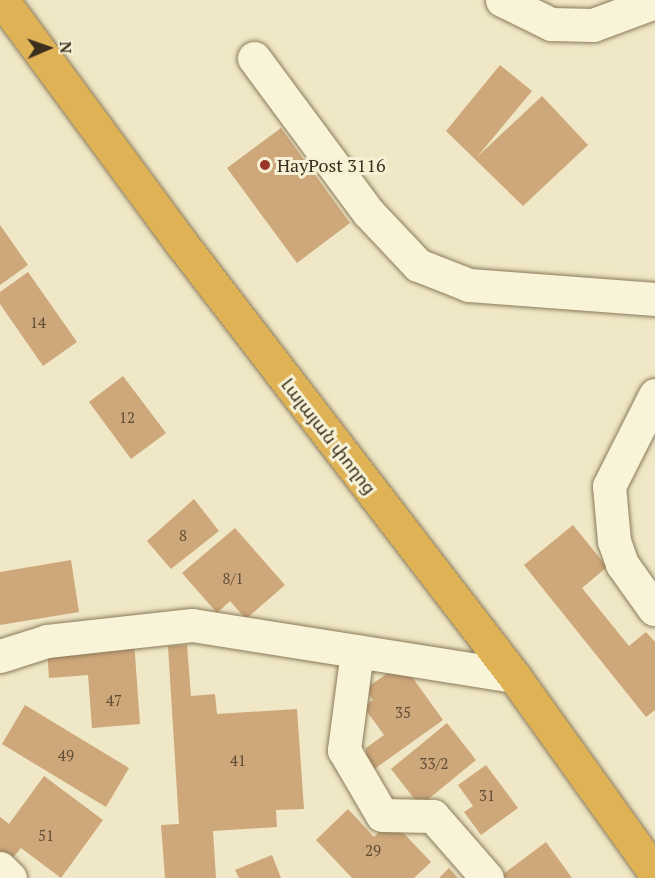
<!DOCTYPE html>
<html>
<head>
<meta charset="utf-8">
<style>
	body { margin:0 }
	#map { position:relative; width:655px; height:878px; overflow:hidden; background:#efe7c5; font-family:"PT Serif","Noto Sans Armenian",serif }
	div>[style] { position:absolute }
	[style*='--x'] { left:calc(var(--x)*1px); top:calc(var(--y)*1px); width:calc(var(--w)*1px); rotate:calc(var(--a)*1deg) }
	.building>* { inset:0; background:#cea77a }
	.roads { filter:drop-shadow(0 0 2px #8a7a5a) drop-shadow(0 0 2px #8a7a5a) }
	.minor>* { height:33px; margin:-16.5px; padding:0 16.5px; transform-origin:16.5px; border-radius:16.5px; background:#f9f3d8 }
	.highway>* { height:33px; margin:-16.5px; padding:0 16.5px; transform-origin:16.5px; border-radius:16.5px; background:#dfb355 }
	.dots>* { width:16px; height:16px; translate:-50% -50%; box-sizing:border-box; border:3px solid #f6f1d5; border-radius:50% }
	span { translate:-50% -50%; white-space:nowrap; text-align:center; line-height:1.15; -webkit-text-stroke:6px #f6f1d5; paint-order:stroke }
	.number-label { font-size:15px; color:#5f4d36 }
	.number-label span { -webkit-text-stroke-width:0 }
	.poi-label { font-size:18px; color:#3a2f1f }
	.left { translate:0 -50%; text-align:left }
	.street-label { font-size:18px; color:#3a2f1f }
	.north { position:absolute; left:18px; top:18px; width:60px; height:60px; -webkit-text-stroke:4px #f6f1d5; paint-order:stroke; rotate:88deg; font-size:16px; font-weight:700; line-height:24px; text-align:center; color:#3a2f1f }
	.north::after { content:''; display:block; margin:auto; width:21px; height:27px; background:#3a2f1f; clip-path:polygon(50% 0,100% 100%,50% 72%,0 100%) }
</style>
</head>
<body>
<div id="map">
	<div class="building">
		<div style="clip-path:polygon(500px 65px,532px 91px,477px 157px,542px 96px,588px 145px,523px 206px,446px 131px)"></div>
		<div style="clip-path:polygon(281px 128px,350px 223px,297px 263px,227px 168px)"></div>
		<div style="clip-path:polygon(0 225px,28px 265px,0 285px)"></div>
		<div style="clip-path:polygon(28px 272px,77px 342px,43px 366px,0 304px,0 292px)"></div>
		<div style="clip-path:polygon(123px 376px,166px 433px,131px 459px,89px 402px)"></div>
		<div style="clip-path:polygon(194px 499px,219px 531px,171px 569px,147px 541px)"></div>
		<div style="clip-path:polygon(573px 525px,607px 567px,582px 588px,629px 646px,646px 632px,655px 642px,655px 710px,646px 717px,524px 565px)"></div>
		<div style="clip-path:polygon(235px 528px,285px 585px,246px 619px,230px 601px,217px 613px,182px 573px)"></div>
		<div style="clip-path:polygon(71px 560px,79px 612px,0 625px,0 572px)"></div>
		<div style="clip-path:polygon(134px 641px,140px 724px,92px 728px,88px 675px,49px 678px,47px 648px)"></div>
		<div style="clip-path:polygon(187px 645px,191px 696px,215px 694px,217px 714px,297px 709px,304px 809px,276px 810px,277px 827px,213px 831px,216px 878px,165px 878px,161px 825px,179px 824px,168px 646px)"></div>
		<div style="clip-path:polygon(402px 663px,443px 720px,366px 775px,366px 748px,384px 735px,363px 706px,373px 700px,365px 689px)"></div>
		<div style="clip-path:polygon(25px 705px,129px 768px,106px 807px,2px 744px)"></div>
		<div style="clip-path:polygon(447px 723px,476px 760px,420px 806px,391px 769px)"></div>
		<div style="clip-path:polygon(486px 765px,518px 808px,481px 835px,464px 812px,473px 806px,458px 785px)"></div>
		<div style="clip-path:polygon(44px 776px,103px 820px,61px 878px,21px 848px,10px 861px,0 854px,0 817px,9px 824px)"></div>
		<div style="clip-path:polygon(348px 809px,374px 837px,391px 820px,431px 862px,414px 878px,352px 878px,316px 840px)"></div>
		<div style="clip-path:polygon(546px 842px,572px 878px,504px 878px,502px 875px)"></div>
		<div style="clip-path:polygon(272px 855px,281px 878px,239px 878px,235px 870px)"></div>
		<div style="clip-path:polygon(449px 868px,458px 878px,439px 878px)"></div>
	</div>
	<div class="roads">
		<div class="minor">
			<div style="--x:502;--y:0;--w:55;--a:26.1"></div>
			<div style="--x:551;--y:24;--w:42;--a:1.4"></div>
			<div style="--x:593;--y:25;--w:66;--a:-20.4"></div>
			<div style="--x:254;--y:58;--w:192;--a:53.5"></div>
			<div style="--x:368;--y:212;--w:73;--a:46.7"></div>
			<div style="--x:418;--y:265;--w:55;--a:21.4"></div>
			<div style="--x:469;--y:285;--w:187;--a:4.3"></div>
			<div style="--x:654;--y:609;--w:55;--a:-125.4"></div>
			<div style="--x:622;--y:564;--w:24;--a:-109"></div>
			<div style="--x:614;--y:541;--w:55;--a:-95.2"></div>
			<div style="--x:609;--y:486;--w:102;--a:-63.2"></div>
			<div style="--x:357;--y:651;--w:100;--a:97.5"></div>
			<div style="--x:344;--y:750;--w:75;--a:59.7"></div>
			<div style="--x:382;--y:815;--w:51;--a:1.1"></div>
			<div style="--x:433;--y:816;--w:82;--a:48.9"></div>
			<div style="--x:0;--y:656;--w:49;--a:-17.7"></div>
			<div style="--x:47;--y:641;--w:146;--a:-6.3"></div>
			<div style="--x:192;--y:625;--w:326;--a:9"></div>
			<div style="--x:0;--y:868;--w:14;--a:45"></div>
		</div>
		<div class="highway">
			<div style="--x:2;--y:0;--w:303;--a:53.6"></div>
			<div style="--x:182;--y:244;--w:545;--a:52.46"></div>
			<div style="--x:514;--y:676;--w:242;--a:54.4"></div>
		</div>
	</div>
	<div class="dots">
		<div style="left:265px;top:165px;background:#9a3629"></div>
	</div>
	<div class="number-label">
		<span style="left:38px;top:323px">14</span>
		<span style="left:127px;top:418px">12</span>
		<span style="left:183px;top:536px">8</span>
		<span style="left:233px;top:579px">8/1</span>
		<span style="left:114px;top:701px">47</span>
		<span style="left:403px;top:713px">35</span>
		<span style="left:66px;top:756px">49</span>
		<span style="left:238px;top:761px">41</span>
		<span style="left:434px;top:764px">33/2</span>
		<span style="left:487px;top:796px">31</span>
		<span style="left:46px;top:836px">51</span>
		<span style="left:373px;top:851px">29</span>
	</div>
	<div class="poi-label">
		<span class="left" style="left:277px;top:165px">HayPost 3116</span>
	</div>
	<div class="street-label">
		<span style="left:329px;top:436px;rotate:52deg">Լալայան փողոց</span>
	</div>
	<div class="north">N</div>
</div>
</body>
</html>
